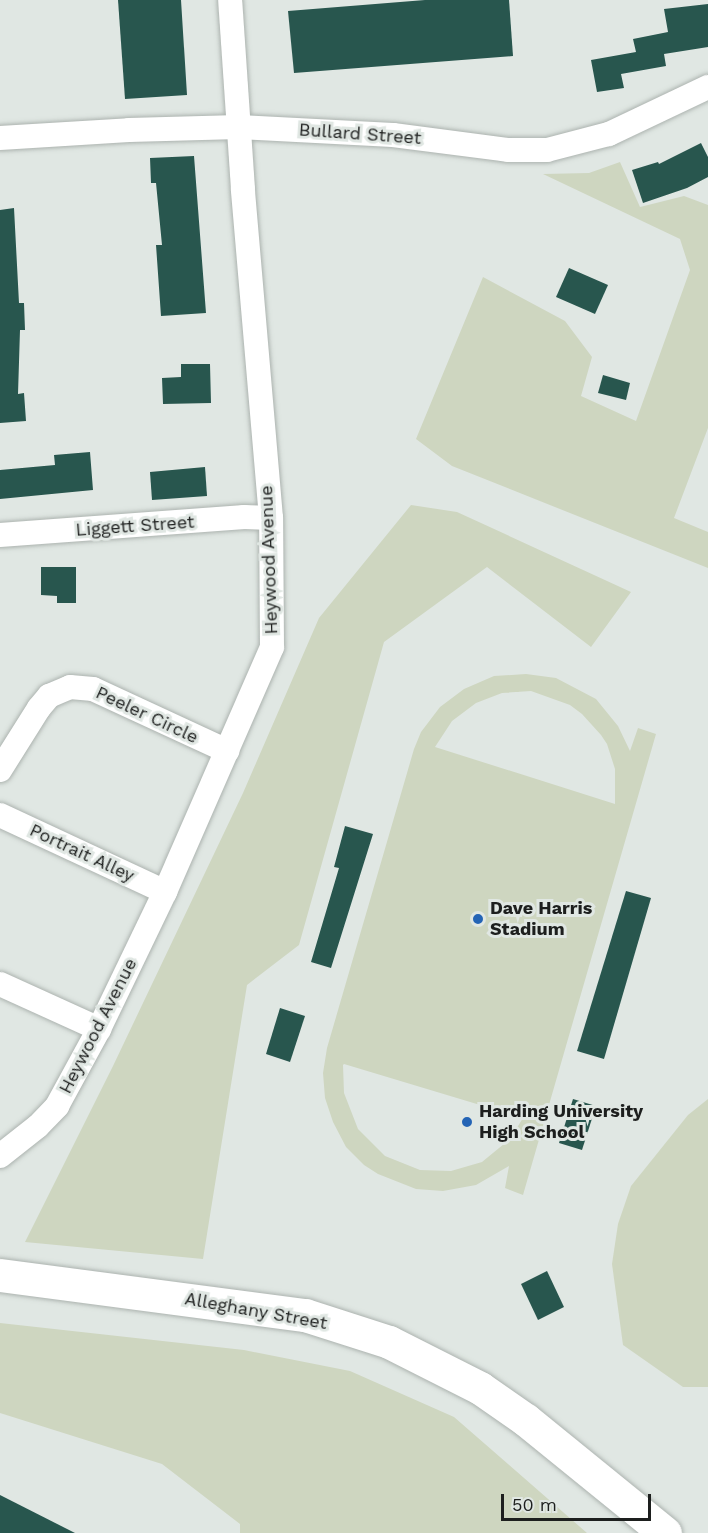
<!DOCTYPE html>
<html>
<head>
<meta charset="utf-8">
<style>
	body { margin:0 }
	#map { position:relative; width:708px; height:1533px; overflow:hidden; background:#e0e7e3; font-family:"Work Sans",sans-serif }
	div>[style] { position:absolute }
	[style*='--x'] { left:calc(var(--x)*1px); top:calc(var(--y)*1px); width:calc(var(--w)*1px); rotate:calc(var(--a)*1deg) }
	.green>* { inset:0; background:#ced6c0 }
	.building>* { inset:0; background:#28564e }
	.roads { filter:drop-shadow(0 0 2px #acb3af) drop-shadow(0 0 2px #acb3af) }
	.street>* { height:24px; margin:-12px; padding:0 12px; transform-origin:12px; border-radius:12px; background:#fff }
	.secondary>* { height:33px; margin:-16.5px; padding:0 16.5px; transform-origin:16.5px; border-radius:16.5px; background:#fff }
	.dots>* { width:16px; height:16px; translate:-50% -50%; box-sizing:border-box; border:3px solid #e0e7e3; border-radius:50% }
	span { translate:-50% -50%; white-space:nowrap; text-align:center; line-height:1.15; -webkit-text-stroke:6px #e0e7e3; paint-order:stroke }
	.street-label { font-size:18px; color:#1d1f1e }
	.poi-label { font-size:18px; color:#1d1f1e; font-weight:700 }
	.left { translate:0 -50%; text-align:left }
	.scale { position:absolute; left:501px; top:1494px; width:150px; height:27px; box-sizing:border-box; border:3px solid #1d1f1e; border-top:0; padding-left:8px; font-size:18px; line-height:21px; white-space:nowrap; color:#1d1f1e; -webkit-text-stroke:4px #e0e7e3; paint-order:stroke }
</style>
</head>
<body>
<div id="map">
	<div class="green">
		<div style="clip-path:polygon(620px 162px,640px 207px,684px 196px,708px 205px,708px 428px,674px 518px,708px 532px,708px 568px,452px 466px,416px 439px,483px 277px,565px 321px,592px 357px,581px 396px,636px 421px,690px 270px,680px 239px,543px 174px,589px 173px)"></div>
		<div style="clip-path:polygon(411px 505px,457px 512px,631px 592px,591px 647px,487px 567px,384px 642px,299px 945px,247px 985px,203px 1259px,25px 1242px,113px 1066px,243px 793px,319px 618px)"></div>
		<div style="clip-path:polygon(evenodd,526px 674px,556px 678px,596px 699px,618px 726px,630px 751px,638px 728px,656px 734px,523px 1195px,505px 1188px,509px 1166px,476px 1185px,443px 1191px,416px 1189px,378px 1174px,364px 1165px,346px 1147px,333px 1122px,325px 1098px,323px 1073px,327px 1048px,414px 749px,421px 732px,440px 707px,464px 689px,494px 676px,526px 674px,531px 691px,570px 705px,582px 714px,601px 735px,607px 744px,615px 769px,615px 804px,435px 747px,452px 721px,476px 703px,502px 693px,531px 691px,526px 674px,343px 1065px,344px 1064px,523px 1118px,510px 1139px,482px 1162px,451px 1171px,420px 1170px,385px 1156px,358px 1129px,344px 1093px,343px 1065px)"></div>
		<div style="clip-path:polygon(708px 1099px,708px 1387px,683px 1387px,623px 1345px,612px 1264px,618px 1224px,631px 1186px,688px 1115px)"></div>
		<div style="clip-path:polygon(0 1323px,244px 1350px,350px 1371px,454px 1417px,587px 1533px,240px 1533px,240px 1524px,162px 1464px,0 1413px)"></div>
	</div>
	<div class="building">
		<div style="clip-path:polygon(118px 0,181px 0,187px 95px,125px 99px)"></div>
		<div style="clip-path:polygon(425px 0,509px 0,513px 56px,294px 73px,288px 11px)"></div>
		<div style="clip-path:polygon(708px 4px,708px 47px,664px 54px,666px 66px,621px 74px,624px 88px,597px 92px,591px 60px,636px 52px,633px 39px,668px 32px,664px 9px)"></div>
		<div style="clip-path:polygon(701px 143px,708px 157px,708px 177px,687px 188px,643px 203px,632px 170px,658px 162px,659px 164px)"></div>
		<div style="clip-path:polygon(194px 156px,206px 313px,161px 316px,156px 245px,162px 245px,156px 183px,151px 183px,150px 158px)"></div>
		<div style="clip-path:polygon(14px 208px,19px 303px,24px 303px,25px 330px,20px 330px,18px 394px,24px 393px,26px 421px,0 423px,0 210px)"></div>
		<div style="clip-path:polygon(569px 268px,608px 285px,595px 314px,556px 297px)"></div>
		<div style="clip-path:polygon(181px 364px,210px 364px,211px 403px,163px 404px,162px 378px,181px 377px)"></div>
		<div style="clip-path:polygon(603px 375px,630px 383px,626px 400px,598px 393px)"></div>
		<div style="clip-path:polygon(90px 452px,93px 490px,0 499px,0 470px,55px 465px,54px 455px)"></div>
		<div style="clip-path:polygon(205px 467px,207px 496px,152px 500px,150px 472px)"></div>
		<div style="clip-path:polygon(41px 567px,76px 567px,76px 603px,57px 603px,57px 596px,41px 595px)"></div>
		<div style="clip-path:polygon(345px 826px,373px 834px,331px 968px,311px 962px,339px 868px,334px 867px)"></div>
		<div style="clip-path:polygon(626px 891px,651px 898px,604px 1059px,577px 1051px)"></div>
		<div style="clip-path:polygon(280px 1008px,305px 1016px,290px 1062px,266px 1054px)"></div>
		<div style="clip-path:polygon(573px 1099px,596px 1106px,582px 1150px,559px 1143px)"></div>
		<div style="clip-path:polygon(547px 1271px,564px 1307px,538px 1320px,521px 1284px)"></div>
		<div style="clip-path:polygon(0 1495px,75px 1533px,0 1533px)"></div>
	</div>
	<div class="roads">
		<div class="street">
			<div style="--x:0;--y:138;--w:129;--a:-3.5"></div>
			<div style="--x:129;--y:130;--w:110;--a:-1.6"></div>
			<div style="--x:239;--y:127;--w:154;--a:3"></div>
			<div style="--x:393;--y:135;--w:117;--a:7.4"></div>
			<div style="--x:509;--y:150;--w:38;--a:0"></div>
			<div style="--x:547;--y:150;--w:64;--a:-14.5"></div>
			<div style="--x:609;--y:134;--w:110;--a:-25.4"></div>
			<div style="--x:0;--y:535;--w:245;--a:-4.2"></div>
			<div style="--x:244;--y:517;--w:27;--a:2"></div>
			<div style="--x:0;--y:770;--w:73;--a:-57.8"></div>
			<div style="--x:39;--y:708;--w:16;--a:-50"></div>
			<div style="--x:49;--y:696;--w:23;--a:-23"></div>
			<div style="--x:70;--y:687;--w:23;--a:5"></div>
			<div style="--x:93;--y:689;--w:148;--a:24.8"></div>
			<div style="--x:0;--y:815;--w:182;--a:25"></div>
			<div style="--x:0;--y:984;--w:109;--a:24.4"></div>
			<div style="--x:0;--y:1156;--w:48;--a:-38.3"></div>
			<div style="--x:38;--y:1126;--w:28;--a:-46"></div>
			<div style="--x:57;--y:1106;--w:88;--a:-61.4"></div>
			<div style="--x:99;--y:1029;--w:152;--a:-64.3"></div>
			<div style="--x:165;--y:892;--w:267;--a:-66.4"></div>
			<div style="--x:272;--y:647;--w:129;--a:-90.4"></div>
			<div style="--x:271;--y:518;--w:330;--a:-94.9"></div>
			<div style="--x:243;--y:189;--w:189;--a:-93.9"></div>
		</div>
		<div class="secondary">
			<div style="--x:0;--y:1275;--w:308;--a:7.5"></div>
			<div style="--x:305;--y:1315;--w:88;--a:17.8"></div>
			<div style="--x:389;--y:1342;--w:102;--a:26.8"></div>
			<div style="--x:480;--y:1388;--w:56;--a:34.8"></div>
			<div style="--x:526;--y:1420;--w:179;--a:39.1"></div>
		</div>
	</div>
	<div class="dots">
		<div style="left:478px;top:919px;background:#2464b5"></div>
		<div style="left:467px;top:1122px;background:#2464b5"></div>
	</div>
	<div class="street-label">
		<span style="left:360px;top:134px;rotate:4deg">Bullard Street</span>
		<span style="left:135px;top:526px;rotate:-4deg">Liggett Street</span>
		<span style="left:269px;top:560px;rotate:-92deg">Heywood Avenue</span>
		<span style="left:147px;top:715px;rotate:25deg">Peeler Circle</span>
		<span style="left:82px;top:853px;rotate:25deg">Portrait Alley</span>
		<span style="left:98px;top:1026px;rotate:-63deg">Heywood Avenue</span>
		<span style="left:256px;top:1311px;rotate:10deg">Alleghany Street</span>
	</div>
	<div class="poi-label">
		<span class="left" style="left:490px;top:919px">Dave Harris<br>Stadium</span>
		<span class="left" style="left:479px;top:1122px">Harding University<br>High School</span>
	</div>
	<div class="scale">50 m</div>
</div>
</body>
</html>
